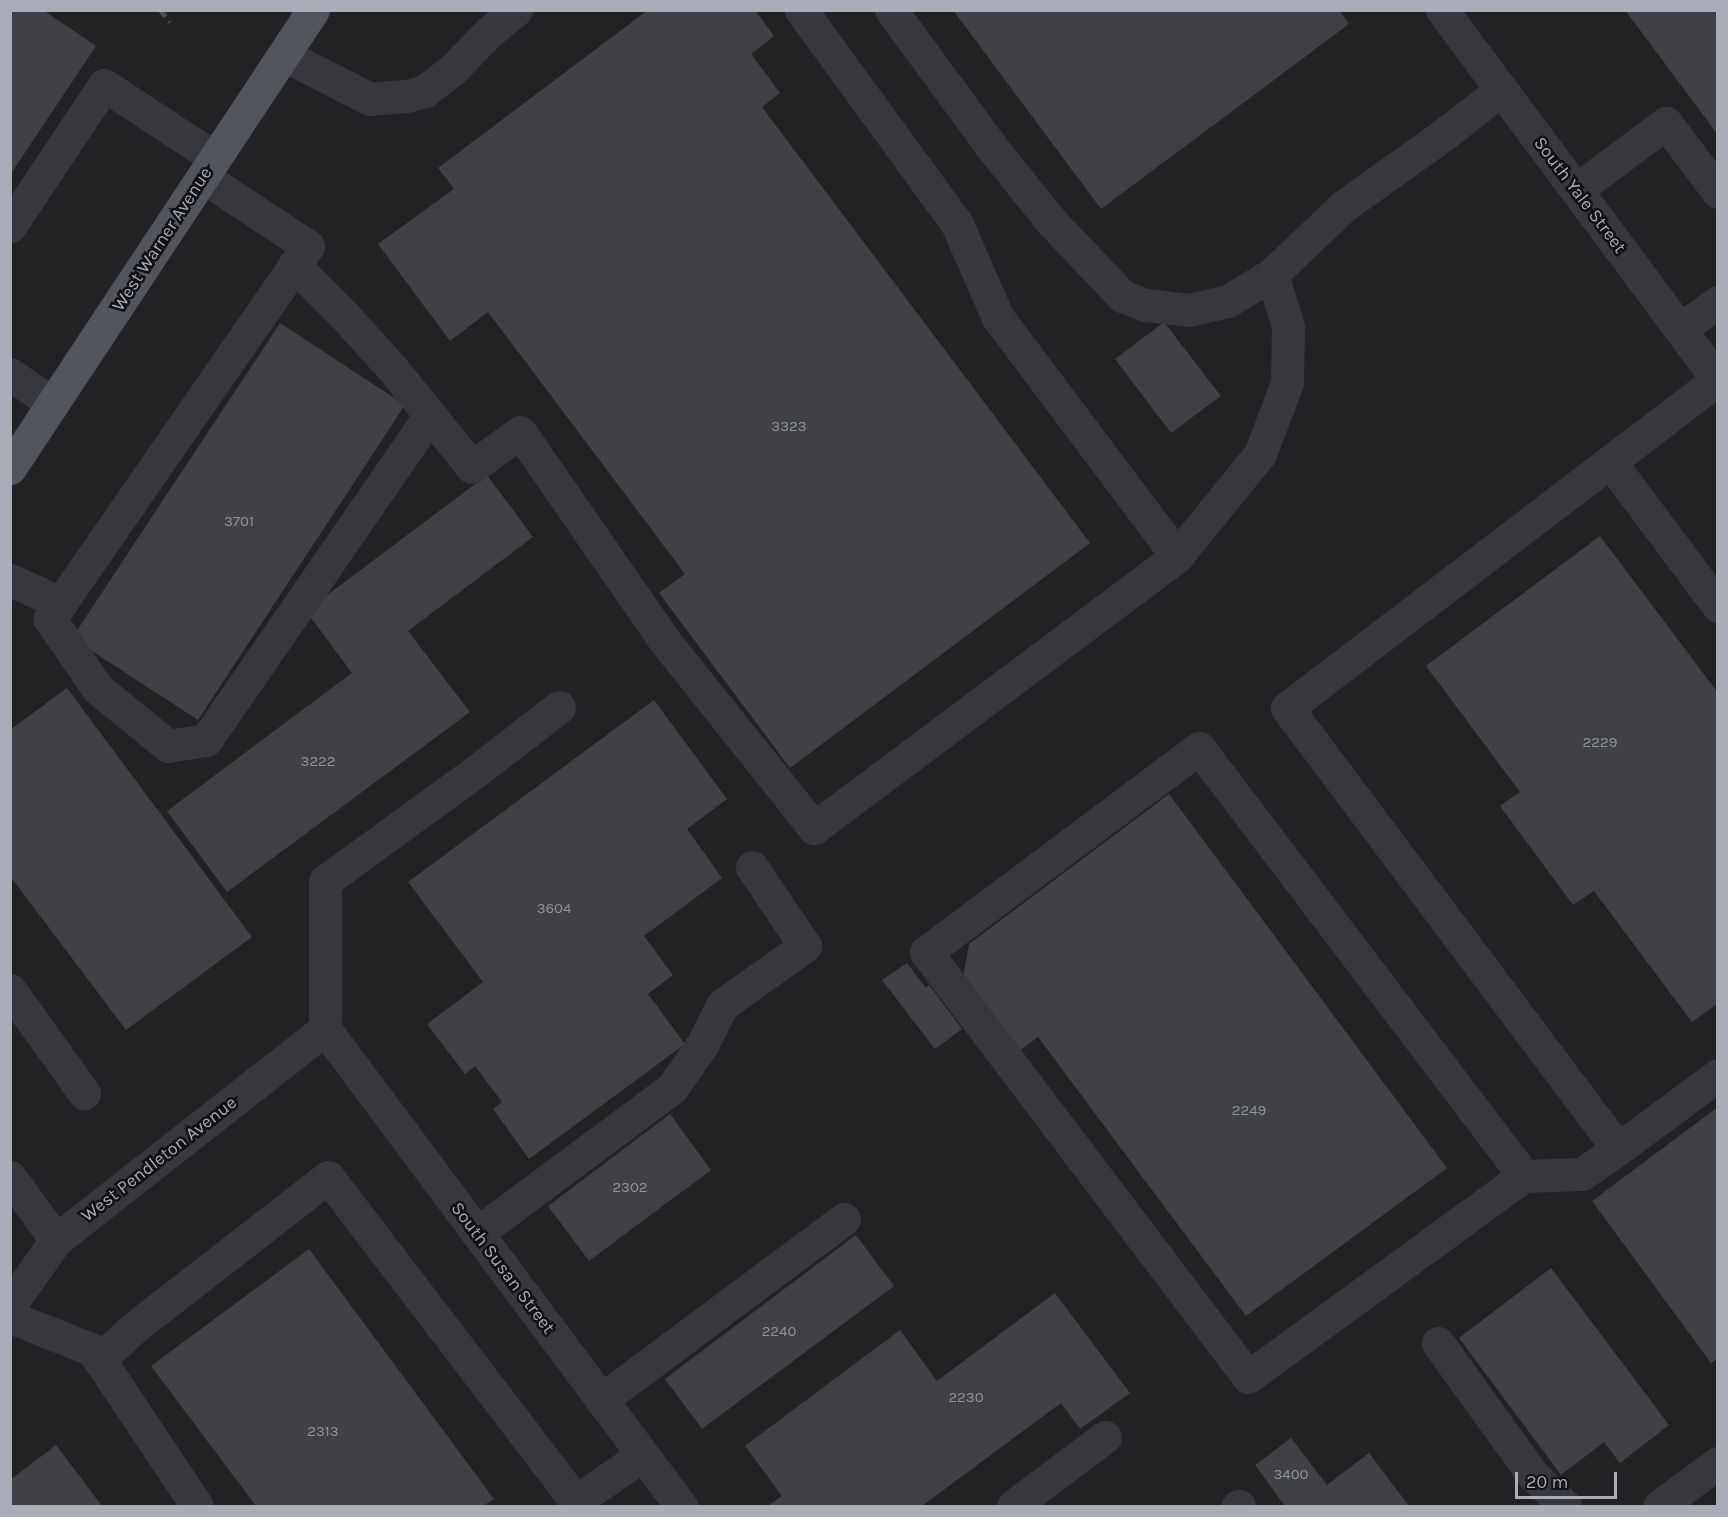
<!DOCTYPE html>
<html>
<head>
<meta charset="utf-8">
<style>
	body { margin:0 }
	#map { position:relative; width:1728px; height:1517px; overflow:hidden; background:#161618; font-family:Karla,sans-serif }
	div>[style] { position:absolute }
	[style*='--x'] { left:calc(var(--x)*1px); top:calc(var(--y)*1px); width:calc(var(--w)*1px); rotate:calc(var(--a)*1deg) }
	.built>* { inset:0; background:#222225 }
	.building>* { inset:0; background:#404145 }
	.minor>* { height:33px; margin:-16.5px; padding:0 16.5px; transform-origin:16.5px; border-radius:16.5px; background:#37383d }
	.major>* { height:33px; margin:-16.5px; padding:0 16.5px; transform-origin:16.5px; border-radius:16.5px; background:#53555c }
	.rail>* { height:4.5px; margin-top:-2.25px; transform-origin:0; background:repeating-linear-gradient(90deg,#4a4c52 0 8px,transparent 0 14px) }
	span { translate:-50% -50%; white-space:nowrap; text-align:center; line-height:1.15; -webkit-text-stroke:5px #111113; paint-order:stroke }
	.number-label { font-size:15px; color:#8e929b }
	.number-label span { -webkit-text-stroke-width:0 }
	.street-label { font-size:18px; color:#a8adb8 }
	.frame { position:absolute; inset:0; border:12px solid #a8adb8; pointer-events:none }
	.scale { position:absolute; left:1515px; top:1472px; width:102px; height:27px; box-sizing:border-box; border:3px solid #a8adb8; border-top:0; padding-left:8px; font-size:18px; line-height:21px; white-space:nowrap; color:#a8adb8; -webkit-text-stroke:4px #111113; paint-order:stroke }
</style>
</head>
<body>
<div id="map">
	<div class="built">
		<div style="clip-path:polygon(10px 11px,1717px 11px,1717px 1506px,11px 1506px)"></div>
	</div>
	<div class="building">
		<div style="clip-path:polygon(10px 10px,43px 10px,96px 46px,10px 175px)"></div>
		<div style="clip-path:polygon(648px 10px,755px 10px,774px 36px,751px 54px,780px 93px,762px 107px,1090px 543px,790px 768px,659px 593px,685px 574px,488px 312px,450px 341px,378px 244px,454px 189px,438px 168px)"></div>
		<div style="clip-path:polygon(953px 10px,1339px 10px,1349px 24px,1101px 209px)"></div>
		<div style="clip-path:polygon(1625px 10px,1718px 10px,1718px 135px)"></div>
		<div style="clip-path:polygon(1164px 322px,1221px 396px,1171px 433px,1115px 359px)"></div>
		<div style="clip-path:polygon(280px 323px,405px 405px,198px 720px,72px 638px)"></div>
		<div style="clip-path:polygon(487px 475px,533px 537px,408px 631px,470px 712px,227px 892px,167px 811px,352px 673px,306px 611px)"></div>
		<div style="clip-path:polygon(1600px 536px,1718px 693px,1718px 1003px,1692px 1022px,1594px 891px,1573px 905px,1500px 806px,1520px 792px,1426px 666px)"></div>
		<div style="clip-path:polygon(67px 688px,252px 937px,126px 1030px,10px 876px,10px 730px)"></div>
		<div style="clip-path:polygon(654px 700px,727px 799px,687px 829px,722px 878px,644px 936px,673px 975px,648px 994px,685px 1044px,529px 1159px,493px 1109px,502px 1102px,475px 1066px,465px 1074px,427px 1024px,483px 982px,408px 882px)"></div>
		<div style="clip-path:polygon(1169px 794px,1447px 1168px,1246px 1316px,1038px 1037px,1015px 1054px,962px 983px,969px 944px)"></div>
		<div style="clip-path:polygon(907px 963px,926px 988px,929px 985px,962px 1029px,935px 1049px,882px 980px)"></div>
		<div style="clip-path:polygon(1718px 1107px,1718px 1358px,1711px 1363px,1592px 1201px)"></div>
		<div style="clip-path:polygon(670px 1114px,711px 1170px,589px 1261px,548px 1206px)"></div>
		<div style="clip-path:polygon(856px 1235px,894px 1286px,702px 1429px,665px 1379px)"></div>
		<div style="clip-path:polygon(309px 1249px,494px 1499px,483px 1506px,256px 1506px,151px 1366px)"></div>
		<div style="clip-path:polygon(1551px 1268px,1669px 1425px,1620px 1463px,1604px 1442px,1561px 1475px,1459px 1338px)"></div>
		<div style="clip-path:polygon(1055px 1293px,1130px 1393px,1080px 1429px,1061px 1403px,922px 1506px,768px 1506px,782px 1496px,745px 1446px,900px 1330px,937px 1381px)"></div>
		<div style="clip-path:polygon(1291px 1438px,1327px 1485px,1369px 1453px,1409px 1506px,1285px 1506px,1255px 1465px)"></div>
		<div style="clip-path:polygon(56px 1445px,102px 1506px,10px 1506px,10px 1480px)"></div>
	</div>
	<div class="minor">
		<div style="--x:891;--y:10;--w:167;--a:53.7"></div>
		<div style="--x:990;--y:145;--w:96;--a:51.3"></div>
		<div style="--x:1050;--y:220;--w:105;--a:46.5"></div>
		<div style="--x:1122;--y:296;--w:26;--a:21"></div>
		<div style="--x:1146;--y:305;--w:43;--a:6.6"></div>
		<div style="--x:1189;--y:310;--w:40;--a:-13"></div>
		<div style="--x:1228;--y:301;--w:52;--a:-31.5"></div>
		<div style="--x:1272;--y:274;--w:100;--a:-43.4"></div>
		<div style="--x:1345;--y:205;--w:120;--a:-35.5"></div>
		<div style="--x:1443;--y:135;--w:73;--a:-37.8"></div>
		<div style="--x:1442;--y:10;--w:462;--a:53.3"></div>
		<div style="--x:284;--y:55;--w:97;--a:27.1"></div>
		<div style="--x:370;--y:99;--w:37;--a:-5"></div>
		<div style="--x:407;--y:96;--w:19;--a:-16"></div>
		<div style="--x:425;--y:91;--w:37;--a:-38"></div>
		<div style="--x:454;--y:68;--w:50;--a:-45.8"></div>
		<div style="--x:489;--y:32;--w:35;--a:-39"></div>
		<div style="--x:203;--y:177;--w:126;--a:33.3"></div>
		<div style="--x:308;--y:246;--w:454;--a:124.7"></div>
		<div style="--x:50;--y:619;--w:83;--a:55.7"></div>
		<div style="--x:97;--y:688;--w:92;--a:39.2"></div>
		<div style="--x:168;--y:746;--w:38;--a:-9"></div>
		<div style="--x:206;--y:740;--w:395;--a:-55.4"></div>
		<div style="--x:1576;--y:190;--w:112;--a:-36.7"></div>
		<div style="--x:1666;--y:123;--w:86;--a:53"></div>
		<div style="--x:10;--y:226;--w:169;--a:-56.3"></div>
		<div style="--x:104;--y:85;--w:133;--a:33.3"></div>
		<div style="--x:294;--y:265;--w:69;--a:45"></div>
		<div style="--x:343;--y:314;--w:73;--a:47.8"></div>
		<div style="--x:392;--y:368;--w:127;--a:51.1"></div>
		<div style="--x:472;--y:467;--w:59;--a:-36.1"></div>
		<div style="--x:520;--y:432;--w:253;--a:55.3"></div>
		<div style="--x:664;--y:640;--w:241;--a:51.4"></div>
		<div style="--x:814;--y:828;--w:454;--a:-36.8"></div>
		<div style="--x:1177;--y:556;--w:298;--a:-126.9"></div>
		<div style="--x:998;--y:318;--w:103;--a:-113.6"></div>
		<div style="--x:957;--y:224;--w:265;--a:-126.1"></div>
		<div style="--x:1680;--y:329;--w:47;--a:-35.4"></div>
		<div style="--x:10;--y:374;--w:52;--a:34.9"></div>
		<div style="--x:1717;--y:380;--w:541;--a:142.66"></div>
		<div style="--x:1287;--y:708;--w:551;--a:53.11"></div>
		<div style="--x:1618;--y:1149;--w:124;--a:-36.5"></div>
		<div style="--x:1611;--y:463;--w:179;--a:53.2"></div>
		<div style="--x:1177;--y:556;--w:132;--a:-50.9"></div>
		<div style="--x:1260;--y:454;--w:76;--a:-69.2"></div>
		<div style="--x:1287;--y:383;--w:56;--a:-89"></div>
		<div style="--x:1288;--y:327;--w:55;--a:-106.8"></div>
		<div style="--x:10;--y:580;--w:56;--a:24.3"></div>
		<div style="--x:10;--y:990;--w:127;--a:54.3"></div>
		<div style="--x:325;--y:1029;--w:595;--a:53.26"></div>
		<div style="--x:325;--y:1029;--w:148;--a:-90"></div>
		<div style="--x:325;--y:881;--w:185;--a:-36"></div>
		<div style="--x:475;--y:772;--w:106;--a:-37.7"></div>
		<div style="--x:1524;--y:1176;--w:537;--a:-127.21"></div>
		<div style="--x:1199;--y:748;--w:341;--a:143.2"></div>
		<div style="--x:926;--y:952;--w:533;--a:52.85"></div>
		<div style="--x:1248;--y:1377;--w:341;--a:-36.1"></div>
		<div style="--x:1524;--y:1176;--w:58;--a:-2"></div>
		<div style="--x:1582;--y:1174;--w:44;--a:-34.8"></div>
		<div style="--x:10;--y:1177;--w:78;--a:53.9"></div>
		<div style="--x:477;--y:1233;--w:243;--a:-36.6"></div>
		<div style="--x:672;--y:1088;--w:52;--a:-55.1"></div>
		<div style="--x:702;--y:1045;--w:45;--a:-63.4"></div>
		<div style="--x:722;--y:1005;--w:102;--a:-35.4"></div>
		<div style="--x:805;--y:946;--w:95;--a:-123.9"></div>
		<div style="--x:10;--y:1305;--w:80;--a:-54.7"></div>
		<div style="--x:56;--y:1240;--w:342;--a:-38.1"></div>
		<div style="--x:10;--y:1317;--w:89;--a:21.7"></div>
		<div style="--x:93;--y:1350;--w:187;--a:56.3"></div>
		<div style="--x:1438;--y:1343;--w:163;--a:54.3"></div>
		<div style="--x:1533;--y:1475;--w:45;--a:44.1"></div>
		<div style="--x:99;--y:1360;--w:50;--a:-42.6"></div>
		<div style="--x:136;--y:1326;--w:243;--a:-37.8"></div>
		<div style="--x:328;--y:1177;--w:408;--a:52.6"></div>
		<div style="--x:576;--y:1501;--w:81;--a:-34.5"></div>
		<div style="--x:601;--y:1400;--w:303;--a:-36.7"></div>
		<div style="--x:1013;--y:1506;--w:115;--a:-36.9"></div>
		<div style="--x:1238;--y:1506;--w:1;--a:0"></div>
		<div style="--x:1659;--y:1506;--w:73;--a:-36.1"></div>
	</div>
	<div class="major">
		<div style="--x:10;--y:468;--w:549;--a:-56.51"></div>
	</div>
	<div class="rail">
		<div style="--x:161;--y:10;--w:15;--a:53"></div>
	</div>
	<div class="number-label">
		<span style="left:789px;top:427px">3323</span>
		<span style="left:239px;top:522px">3701</span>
		<span style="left:1600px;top:743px">2229</span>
		<span style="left:318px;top:762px">3222</span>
		<span style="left:554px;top:909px">3604</span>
		<span style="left:1249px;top:1111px">2249</span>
		<span style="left:630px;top:1188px">2302</span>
		<span style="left:779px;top:1332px">2240</span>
		<span style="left:966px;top:1398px">2230</span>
		<span style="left:323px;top:1432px">2313</span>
		<span style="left:1291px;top:1475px">3400</span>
	</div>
	<div class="street-label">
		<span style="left:1580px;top:195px;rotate:53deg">South Yale Street</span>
		<span style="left:162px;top:239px;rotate:-57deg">West Warner Avenue</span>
		<span style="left:159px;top:1159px;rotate:-38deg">West Pendleton Avenue</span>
		<span style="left:503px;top:1268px;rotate:53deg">South Susan Street</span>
	</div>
	<div class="frame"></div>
	<div class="scale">20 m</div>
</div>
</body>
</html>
